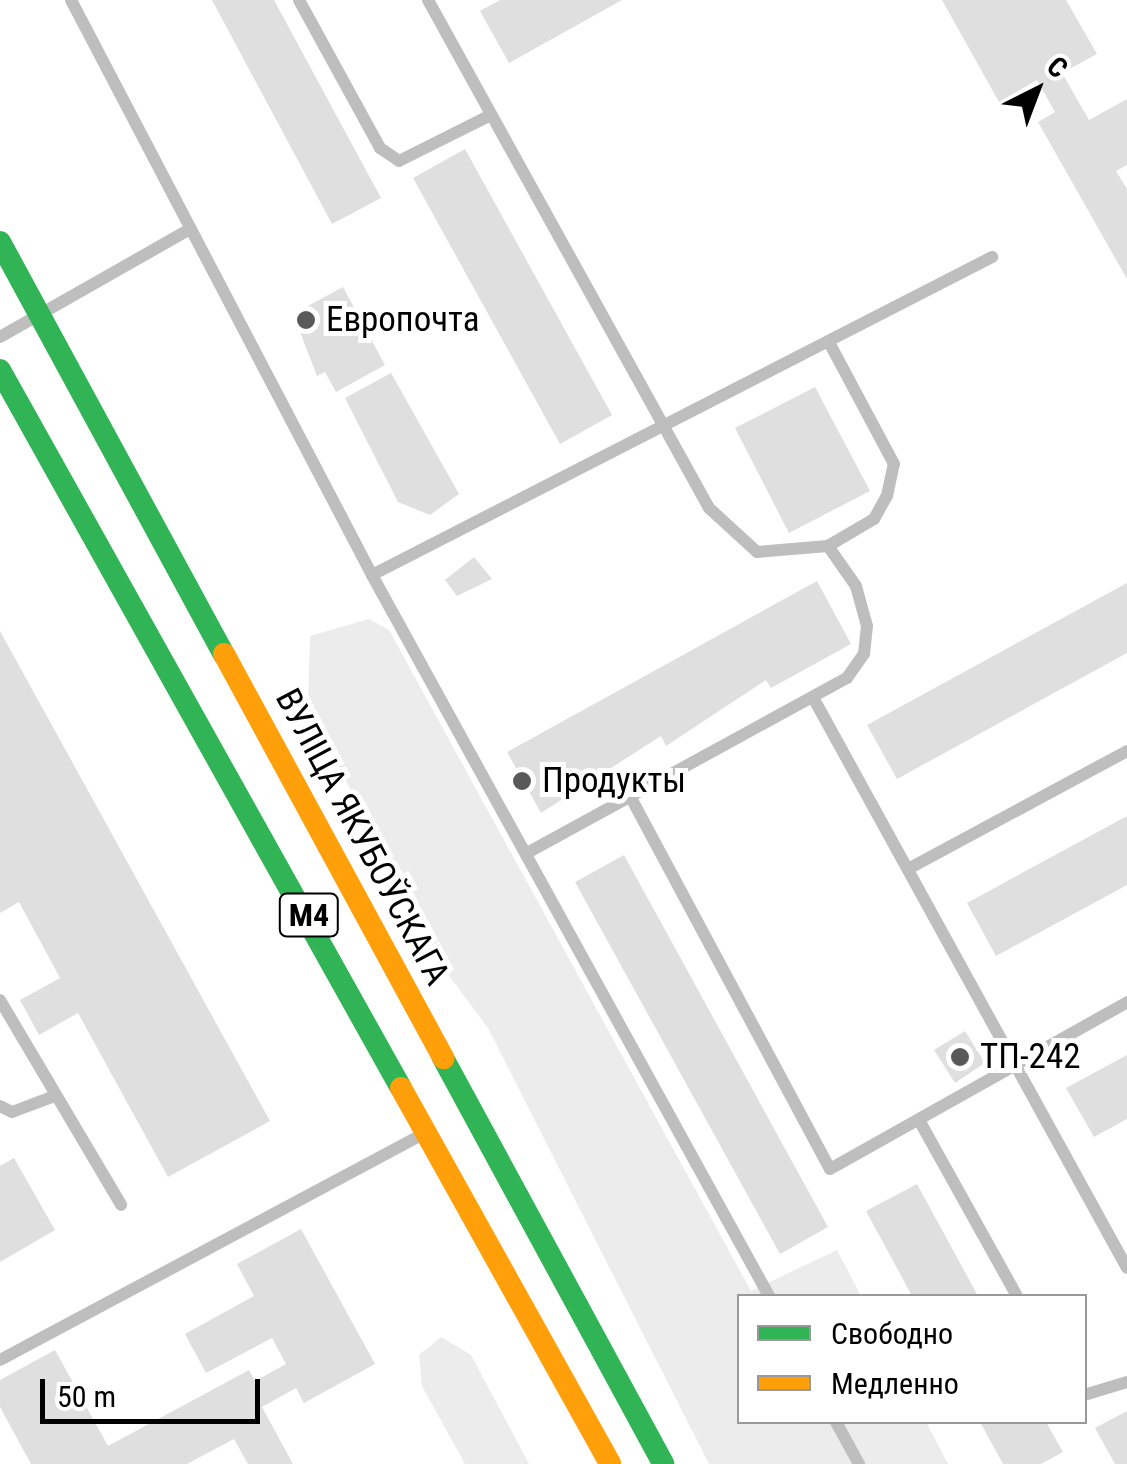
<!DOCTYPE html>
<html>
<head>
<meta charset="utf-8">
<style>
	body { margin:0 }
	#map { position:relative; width:1127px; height:1464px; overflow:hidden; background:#fff; font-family:"Roboto Condensed",sans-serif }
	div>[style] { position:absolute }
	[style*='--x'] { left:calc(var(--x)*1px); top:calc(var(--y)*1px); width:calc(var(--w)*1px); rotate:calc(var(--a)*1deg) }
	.green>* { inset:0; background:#ececec }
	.building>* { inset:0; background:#dfdfdf }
	.lane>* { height:12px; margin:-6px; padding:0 6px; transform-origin:6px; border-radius:6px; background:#bebebe }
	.fast>* { height:22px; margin:-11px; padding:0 11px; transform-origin:11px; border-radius:11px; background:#30b455 }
	.slow>* { height:22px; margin:-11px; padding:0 11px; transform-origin:11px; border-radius:11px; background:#ff9f0a }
	.dots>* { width:28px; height:28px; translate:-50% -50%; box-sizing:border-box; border:5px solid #fff; border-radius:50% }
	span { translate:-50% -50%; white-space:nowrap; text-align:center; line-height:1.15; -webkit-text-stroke:10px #fff; paint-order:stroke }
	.shield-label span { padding:2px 8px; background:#fff; border:2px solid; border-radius:8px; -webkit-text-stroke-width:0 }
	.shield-label { font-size:32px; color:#000; font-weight:700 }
	.poi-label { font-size:35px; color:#000 }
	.left { translate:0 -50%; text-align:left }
	.street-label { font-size:35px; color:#000 }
	.legend { position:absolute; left:737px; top:1294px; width:350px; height:130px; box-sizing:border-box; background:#fff; border:2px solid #999; margin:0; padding:12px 18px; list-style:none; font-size:30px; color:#000 }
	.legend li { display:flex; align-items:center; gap:20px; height:50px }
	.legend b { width:50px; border:2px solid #999 }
	.north { position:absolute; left:987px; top:40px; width:100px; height:100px; -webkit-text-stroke:8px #fff; paint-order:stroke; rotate:42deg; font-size:28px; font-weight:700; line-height:40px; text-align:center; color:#000 }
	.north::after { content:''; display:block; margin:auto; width:35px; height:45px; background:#000; clip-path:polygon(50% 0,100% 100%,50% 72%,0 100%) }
	.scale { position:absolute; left:40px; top:1379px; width:220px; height:45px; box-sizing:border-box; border:5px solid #000; border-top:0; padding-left:12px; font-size:30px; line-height:35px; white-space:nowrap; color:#000; -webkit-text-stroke:8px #fff; paint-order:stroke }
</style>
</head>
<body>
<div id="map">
	<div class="green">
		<div style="clip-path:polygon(369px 619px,389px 630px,751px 1291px,837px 1250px,861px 1296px,740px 1296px,740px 1422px,926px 1422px,948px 1464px,709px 1464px,488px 1028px,436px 958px,308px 706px,310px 636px)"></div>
		<div style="clip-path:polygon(441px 1337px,471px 1355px,529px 1464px,465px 1464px,422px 1386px,419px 1355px)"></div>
	</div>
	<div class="building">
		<div style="clip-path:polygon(212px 0,274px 0,381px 198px,332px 224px)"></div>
		<div style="clip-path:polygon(500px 0,622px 0,509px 63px,480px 11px)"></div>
		<div style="clip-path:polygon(942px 0,1066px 0,1097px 54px,1062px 73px,1089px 120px,1127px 99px,1127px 165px,1116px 171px,1127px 189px,1127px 279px,1038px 122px,1055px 112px,1037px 80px,999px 102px)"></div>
		<div style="clip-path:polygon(465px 149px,612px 415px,560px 444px,413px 178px)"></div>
		<div style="clip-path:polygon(343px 287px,385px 365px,336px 392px,325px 372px,317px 376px,293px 314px)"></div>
		<div style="clip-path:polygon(391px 373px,459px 494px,430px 515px,398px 502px,345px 398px)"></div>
		<div style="clip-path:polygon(815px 387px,870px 491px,789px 533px,735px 428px)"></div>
		<div style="clip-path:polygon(474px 557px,492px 579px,457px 596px,445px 580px)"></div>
		<div style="clip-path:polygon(817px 581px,851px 644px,771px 688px,766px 680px,666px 746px,661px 736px,541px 813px,507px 752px)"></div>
		<div style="clip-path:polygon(1127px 583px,1127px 653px,897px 779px,867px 725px)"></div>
		<div style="clip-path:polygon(0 631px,270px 1121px,168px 1177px,78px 1013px,39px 1035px,20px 1000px,60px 978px,19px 902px,0 913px)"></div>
		<div style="clip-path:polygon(1127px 816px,1127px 885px,996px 956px,967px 903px)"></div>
		<div style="clip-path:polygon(624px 855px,828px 1227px,780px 1254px,575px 882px)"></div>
		<div style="clip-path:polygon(965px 1031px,985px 1063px,955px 1083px,934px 1050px)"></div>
		<div style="clip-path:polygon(1127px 1055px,1127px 1119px,1094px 1137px,1066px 1088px)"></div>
		<div style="clip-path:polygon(14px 1158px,55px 1230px,0 1262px,0 1166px)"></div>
		<div style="clip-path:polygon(917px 1184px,978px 1296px,912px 1296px,866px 1211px)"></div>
		<div style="clip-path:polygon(301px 1229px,375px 1364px,304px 1403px,296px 1388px,262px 1407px,293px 1464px,248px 1464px,234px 1439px,187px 1464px,31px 1464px,0 1407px,0 1380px,55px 1350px,108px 1446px,249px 1370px,255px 1381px,286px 1364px,272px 1338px,206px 1373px,185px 1334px,254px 1296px,237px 1264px)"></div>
		<div style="clip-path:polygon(1127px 1411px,1127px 1464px,1115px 1464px,1095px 1428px)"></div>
		<div style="clip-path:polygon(980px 1422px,1046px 1422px,1063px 1452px,1041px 1464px,1003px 1464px)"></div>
	</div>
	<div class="lane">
		<div style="--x:71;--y:0;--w:649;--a:62.37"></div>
		<div style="--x:372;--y:575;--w:823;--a:61.16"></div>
		<div style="--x:299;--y:0;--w:169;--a:61.3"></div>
		<div style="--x:380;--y:148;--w:23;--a:34"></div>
		<div style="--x:399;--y:161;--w:103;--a:-26.6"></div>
		<div style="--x:428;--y:0;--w:581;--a:61.05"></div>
		<div style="--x:709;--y:508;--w:65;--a:42.5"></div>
		<div style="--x:757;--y:552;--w:71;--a:-4.8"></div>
		<div style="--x:828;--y:546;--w:53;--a:-30.4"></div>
		<div style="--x:874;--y:519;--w:26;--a:-61"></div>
		<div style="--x:887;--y:496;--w:33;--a:-78"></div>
		<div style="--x:894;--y:464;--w:136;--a:-118.1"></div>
		<div style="--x:0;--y:337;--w:219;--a:-29.6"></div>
		<div style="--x:372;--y:575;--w:697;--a:-27.15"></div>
		<div style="--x:815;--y:701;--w:647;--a:61.18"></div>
		<div style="--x:630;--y:796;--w:423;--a:61.8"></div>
		<div style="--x:830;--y:1169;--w:341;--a:-29.3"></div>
		<div style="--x:527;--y:853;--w:365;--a:-28.7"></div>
		<div style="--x:847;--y:678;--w:29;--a:-55"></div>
		<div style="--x:864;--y:654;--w:28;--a:-84"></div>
		<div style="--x:867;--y:626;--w:41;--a:-105.4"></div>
		<div style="--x:856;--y:586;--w:49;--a:-125"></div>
		<div style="--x:908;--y:869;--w:249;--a:-28.3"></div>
		<div style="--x:0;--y:1000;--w:238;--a:59.4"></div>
		<div style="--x:0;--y:1106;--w:13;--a:27"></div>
		<div style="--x:12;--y:1112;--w:43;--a:-20.6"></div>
		<div style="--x:919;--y:1120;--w:201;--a:60.9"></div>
		<div style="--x:0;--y:1360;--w:477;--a:-28.1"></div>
		<div style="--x:1084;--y:1395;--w:45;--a:-16.8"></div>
		<div style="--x:836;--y:1422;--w:48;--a:61.3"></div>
	</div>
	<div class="fast">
		<div style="--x:0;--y:242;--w:469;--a:61.5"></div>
		<div style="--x:0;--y:370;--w:822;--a:60.82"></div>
		<div style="--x:443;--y:1058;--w:462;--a:61.5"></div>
	</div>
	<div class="slow">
		<div style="--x:224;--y:654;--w:460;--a:61.5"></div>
		<div style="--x:401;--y:1088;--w:430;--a:60.9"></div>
	</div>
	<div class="dots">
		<div style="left:306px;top:320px;background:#595959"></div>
		<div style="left:522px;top:781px;background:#595959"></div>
		<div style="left:960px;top:1057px;background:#595959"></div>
	</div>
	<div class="shield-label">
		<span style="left:309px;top:915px">М4</span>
	</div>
	<div class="poi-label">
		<span class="left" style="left:326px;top:320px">Европочта</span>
		<span class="left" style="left:542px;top:781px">Продукты</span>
		<span class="left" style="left:980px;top:1057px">ТП-242</span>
	</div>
	<div class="street-label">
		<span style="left:362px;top:837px;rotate:62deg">ВУЛІЦА ЯКУБОЎСКАГА</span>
	</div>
	<ul class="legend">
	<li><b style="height:12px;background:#30b455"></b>Свободно</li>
	<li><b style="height:12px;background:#ff9f0a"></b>Медленно</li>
	</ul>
	<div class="north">С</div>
	<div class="scale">50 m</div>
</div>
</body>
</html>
